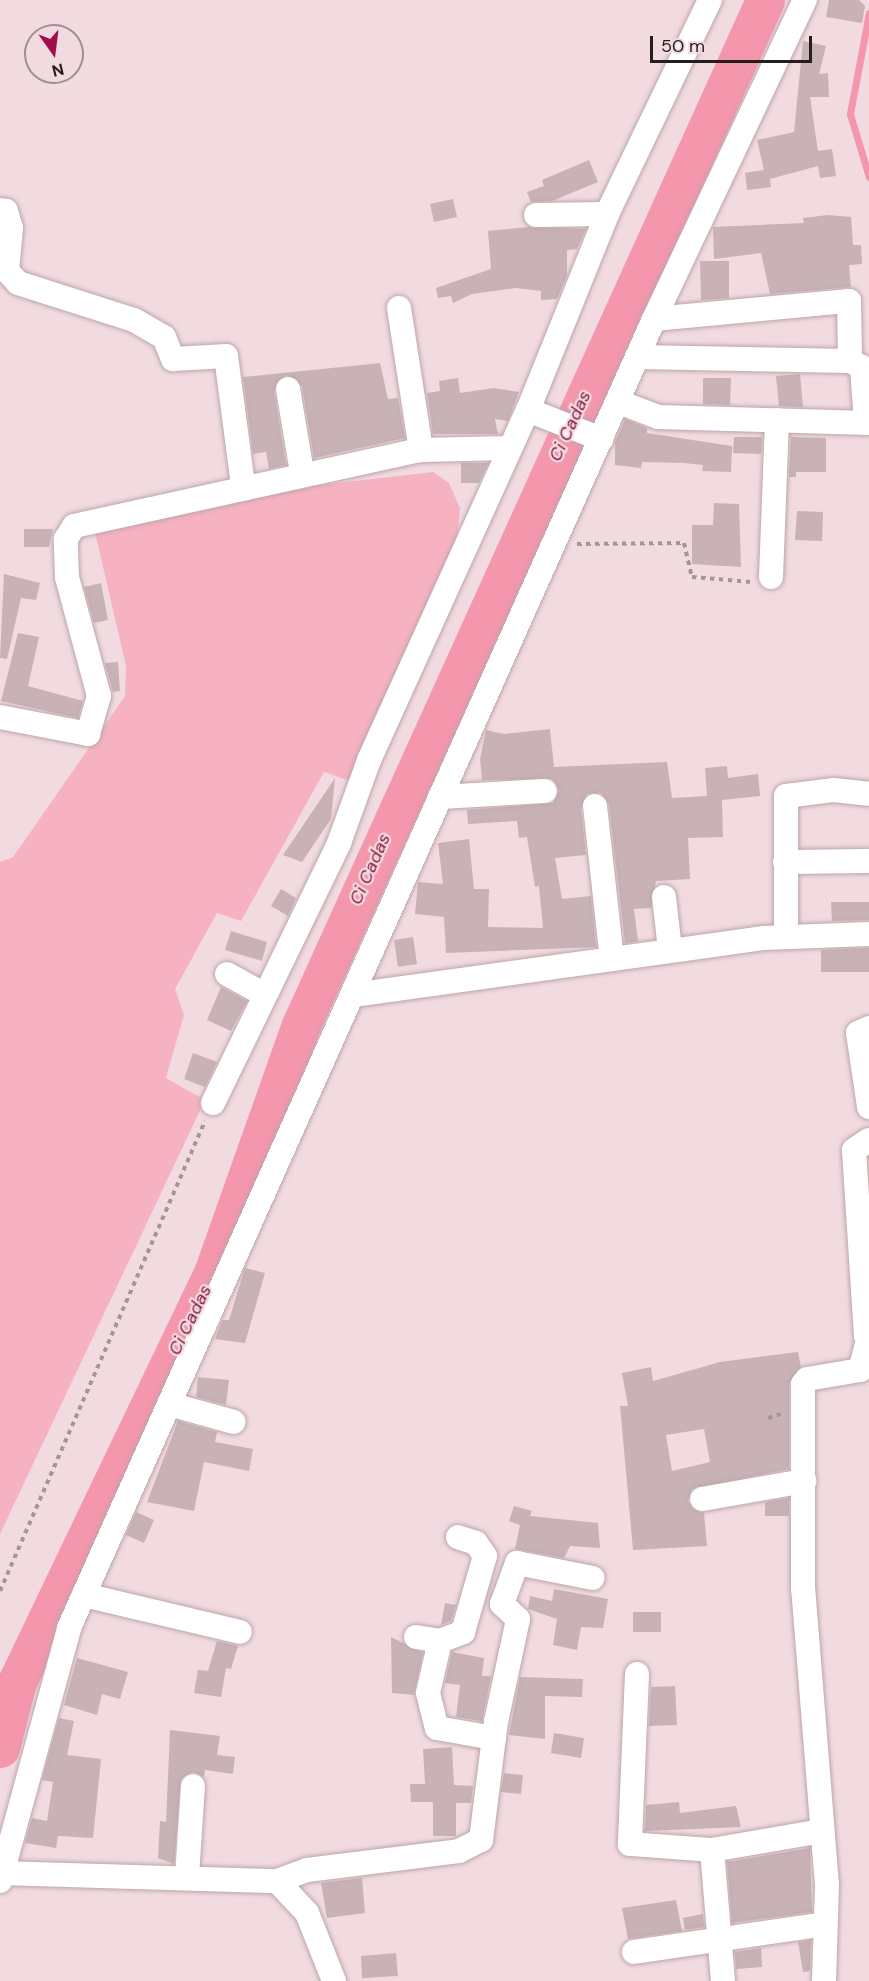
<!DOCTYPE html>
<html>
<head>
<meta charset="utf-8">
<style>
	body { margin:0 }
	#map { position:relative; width:869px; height:1981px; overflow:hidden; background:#f2dbe0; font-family:"DM Sans",sans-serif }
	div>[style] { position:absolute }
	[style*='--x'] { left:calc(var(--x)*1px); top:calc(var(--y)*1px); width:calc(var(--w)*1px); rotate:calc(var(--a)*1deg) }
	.green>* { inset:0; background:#f7b2c1 }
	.stream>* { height:7px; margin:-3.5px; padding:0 3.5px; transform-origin:3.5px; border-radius:3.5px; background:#f496ac }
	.river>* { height:39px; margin:-19.5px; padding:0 19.5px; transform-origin:19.5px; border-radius:19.5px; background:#f496ac }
	.building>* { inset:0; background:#c8b2b6 }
	.path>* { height:4px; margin-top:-2px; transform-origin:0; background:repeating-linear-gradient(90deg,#a69598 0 4.5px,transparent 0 9px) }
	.roads { filter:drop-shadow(0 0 2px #bca6aa) drop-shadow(0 0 2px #bca6aa) }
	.minor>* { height:24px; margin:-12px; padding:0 12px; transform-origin:12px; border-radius:12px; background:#fff }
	span { translate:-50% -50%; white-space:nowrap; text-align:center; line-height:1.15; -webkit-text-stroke:4.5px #f2dbe0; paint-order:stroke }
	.water-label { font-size:18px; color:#8a1e44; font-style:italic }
	.north { position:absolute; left:24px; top:24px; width:60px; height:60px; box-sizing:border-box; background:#f2dbe0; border:2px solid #a08f92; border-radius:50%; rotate:166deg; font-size:16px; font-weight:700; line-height:24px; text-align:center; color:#241c1d }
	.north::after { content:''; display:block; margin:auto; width:21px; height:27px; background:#a30d4c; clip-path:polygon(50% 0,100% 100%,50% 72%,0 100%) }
	.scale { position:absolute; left:650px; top:36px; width:162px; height:27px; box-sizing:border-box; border:3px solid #241c1d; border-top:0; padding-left:8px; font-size:18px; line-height:21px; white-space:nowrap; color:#241c1d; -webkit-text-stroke:4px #f2dbe0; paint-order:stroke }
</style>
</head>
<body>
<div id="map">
	<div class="green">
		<div style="clip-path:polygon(433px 472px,449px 483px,460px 508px,457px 538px,353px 782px,324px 772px,241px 921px,217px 913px,175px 989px,184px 1015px,166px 1078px,205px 1100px,0 1534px,0 862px,13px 857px,125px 696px,126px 666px,94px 528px,243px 494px)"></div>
	</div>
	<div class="stream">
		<div style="--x:869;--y:13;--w:103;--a:100.7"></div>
		<div style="--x:850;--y:114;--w:66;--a:73.2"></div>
	</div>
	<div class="river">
		<div style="--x:0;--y:1748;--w:68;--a:-75.6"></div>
		<div style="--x:17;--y:1682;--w:454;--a:-64.4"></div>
		<div style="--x:213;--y:1273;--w:263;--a:-70.5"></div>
		<div style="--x:301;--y:1025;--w:1125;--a:-65.64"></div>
	</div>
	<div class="building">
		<div style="clip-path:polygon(829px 0,859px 0,865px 6px,862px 23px,826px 17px)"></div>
		<div style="clip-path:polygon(803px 41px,826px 46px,819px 74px,828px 73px,829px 97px,810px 97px,818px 151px,832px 149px,836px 176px,820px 178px,818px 166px,770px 179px,771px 187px,747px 190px,745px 173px,764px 170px,757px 140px,794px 132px)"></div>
		<div style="clip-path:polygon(589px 160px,598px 182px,552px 201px,531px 202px,527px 192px,544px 186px,542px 180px)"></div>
		<div style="clip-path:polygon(453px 199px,457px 217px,434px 222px,430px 204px)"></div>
		<div style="clip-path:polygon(828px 215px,851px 217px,853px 245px,861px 245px,862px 264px,849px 265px,851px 287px,770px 294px,761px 253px,714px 259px,713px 227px,804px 223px,803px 218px)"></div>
		<div style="clip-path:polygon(528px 227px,586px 229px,577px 249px,567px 250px,567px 276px,557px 299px,541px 300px,541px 291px,516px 288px,472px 294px,453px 303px,451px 296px,438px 298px,436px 288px,491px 269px,488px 231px)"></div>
		<div style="clip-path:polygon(700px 261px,729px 261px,729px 298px,701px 300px)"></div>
		<div style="clip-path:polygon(380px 363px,388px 399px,398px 398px,405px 438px,314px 458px,302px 386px,286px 375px,274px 391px,286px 465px,269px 469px,266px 452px,253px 454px,243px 377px)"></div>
		<div style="clip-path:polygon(800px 374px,803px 407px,779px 406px,776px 376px)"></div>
		<div style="clip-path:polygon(458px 378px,460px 393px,494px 388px,519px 392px,508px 421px,495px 419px,498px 434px,433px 434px,427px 393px,440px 391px,439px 381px)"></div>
		<div style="clip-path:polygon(703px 378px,731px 378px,730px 405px,703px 404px)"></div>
		<div style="clip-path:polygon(625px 419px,647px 428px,647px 433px,732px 446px,731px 472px,702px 471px,703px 465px,684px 463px,642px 462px,641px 468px,615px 465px,615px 442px)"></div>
		<div style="clip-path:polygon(734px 437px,762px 437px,761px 454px,733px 453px)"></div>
		<div style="clip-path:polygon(791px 437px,826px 438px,826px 472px,796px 472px,796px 477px,789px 477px)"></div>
		<div style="clip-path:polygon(461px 463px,488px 463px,488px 464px,479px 483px,461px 483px)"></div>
		<div style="clip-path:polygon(714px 503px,739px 504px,741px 567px,692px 564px,692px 525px,713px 525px)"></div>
		<div style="clip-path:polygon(797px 511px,823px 512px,822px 541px,795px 540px)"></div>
		<div style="clip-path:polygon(24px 529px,53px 529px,49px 547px,24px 547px)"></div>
		<div style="clip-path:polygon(4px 574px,40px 583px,36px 600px,21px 598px,7px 659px,0 658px)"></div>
		<div style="clip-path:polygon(101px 583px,108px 620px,94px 623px,84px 587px)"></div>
		<div style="clip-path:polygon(18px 633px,39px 637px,28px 686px,83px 701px,78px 718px,1px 701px)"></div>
		<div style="clip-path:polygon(118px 662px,120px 691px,113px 692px,105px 663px)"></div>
		<div style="clip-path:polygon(550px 729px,554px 767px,667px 762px,672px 798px,707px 796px,705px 768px,727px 766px,728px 778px,758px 774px,760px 796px,722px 800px,723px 837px,688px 838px,690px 879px,656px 881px,651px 908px,634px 909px,638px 941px,625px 943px,609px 804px,601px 793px,587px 794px,581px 808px,586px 855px,555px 858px,562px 899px,591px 896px,596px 947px,446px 953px,444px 917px,415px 914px,418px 882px,443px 884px,438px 843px,469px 839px,474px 889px,489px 889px,488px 927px,543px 928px,539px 886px,535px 887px,527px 837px,519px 838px,517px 821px,468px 824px,467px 810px,553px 803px,559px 791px,552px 779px,482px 780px,480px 759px,486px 730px,504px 734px)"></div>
		<div style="clip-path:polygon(335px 778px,331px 819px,302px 862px,283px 855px)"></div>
		<div style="clip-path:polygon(281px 889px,296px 898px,288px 916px,271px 906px)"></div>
		<div style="clip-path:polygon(831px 902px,869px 902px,869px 920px,832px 921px)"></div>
		<div style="clip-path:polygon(231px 931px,267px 942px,262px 961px,225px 950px)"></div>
		<div style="clip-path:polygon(413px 937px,417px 964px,398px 967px,394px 940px)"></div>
		<div style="clip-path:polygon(869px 948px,869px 972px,821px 972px,821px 950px)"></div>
		<div style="clip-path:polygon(221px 987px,247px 1001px,231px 1031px,207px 1020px)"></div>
		<div style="clip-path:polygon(193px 1053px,217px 1062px,205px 1087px,184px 1079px)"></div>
		<div style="clip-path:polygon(245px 1268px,265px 1273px,245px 1343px,215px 1339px,222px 1320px,229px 1320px)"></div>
		<div style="clip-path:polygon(evenodd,798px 1352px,801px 1367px,789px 1384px,789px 1469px,692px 1489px,688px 1502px,704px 1513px,707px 1546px,633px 1550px,620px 1406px,628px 1406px,622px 1373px,651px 1367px,653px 1381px,720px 1362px,798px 1352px,704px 1429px,710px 1462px,672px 1471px,666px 1435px,704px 1429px)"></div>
		<div style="clip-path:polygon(198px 1377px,229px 1380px,226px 1405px,196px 1397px)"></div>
		<div style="clip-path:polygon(178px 1421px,217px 1432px,215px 1442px,253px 1449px,249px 1471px,204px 1462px,194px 1511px,147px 1502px)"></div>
		<div style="clip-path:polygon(789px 1498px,789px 1516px,765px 1516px,765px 1502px)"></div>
		<div style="clip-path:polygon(514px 1506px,532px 1511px,530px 1516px,598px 1523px,600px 1548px,570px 1546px,564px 1558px,515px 1549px,520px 1525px,509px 1521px)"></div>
		<div style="clip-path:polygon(136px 1512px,154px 1520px,144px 1543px,126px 1535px)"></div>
		<div style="clip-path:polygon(554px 1589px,608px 1599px,603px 1628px,581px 1627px,577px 1650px,553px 1645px,557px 1619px,528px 1609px,530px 1596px,552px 1601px)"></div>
		<div style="clip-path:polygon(445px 1603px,456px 1605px,451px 1621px,441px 1625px)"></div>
		<div style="clip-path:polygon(633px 1612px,661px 1612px,661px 1632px,633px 1632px)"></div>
		<div style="clip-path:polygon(391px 1637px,423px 1653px,414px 1695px,392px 1693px)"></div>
		<div style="clip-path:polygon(217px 1641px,238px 1646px,231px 1669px,226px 1668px,221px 1697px,194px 1693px,198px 1670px,208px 1671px)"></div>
		<div style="clip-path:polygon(452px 1652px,484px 1658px,482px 1676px,491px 1676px,482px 1721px,456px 1717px,460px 1685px,445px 1683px)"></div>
		<div style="clip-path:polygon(77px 1658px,128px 1672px,120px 1699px,102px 1694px,97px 1715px,64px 1705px)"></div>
		<div style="clip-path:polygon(520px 1677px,583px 1679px,582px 1697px,545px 1696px,545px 1739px,509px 1735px)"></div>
		<div style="clip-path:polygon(675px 1686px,677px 1725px,649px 1726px,651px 1687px)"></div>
		<div style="clip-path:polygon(59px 1718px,74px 1721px,67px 1755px,101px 1759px,93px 1838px,58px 1836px,56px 1848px,25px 1843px,32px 1818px,47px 1821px,53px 1782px,42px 1780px)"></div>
		<div style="clip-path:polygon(170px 1730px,220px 1736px,217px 1755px,235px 1757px,233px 1774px,205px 1770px,204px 1777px,193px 1772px,181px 1779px,174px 1864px,158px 1858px,160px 1821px,166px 1822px)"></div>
		<div style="clip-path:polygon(554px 1733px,584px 1738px,581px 1758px,551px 1753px)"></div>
		<div style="clip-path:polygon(452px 1747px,454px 1785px,473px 1786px,471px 1803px,456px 1803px,456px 1836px,433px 1836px,433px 1802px,411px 1802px,410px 1784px,425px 1784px,423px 1749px)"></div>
		<div style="clip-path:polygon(504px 1773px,523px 1775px,521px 1794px,501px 1792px)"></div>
		<div style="clip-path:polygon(679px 1802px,680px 1813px,736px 1806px,741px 1827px,645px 1831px,646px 1805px)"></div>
		<div style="clip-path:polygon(810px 1848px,812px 1912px,732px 1923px,727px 1862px)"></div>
		<div style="clip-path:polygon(362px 1878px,365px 1913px,327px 1918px,321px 1883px)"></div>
		<div style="clip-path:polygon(676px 1900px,682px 1931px,628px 1939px,622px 1908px)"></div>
		<div style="clip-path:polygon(703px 1914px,704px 1927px,685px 1930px,683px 1918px)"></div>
		<div style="clip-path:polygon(811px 1940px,810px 1971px,803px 1972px,798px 1942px)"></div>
		<div style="clip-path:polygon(761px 1948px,762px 1967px,736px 1969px,735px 1952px)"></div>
		<div style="clip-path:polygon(396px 1953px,398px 1976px,362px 1978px,361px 1956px)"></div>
	</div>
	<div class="path">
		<div style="--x:577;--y:544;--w:107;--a:-0.5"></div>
		<div style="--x:684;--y:543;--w:35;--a:77"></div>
		<div style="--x:692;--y:577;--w:59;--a:4.8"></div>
		<div style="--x:768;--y:1418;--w:14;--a:-17"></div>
		<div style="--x:0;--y:1591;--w:513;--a:-66.43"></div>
	</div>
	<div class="roads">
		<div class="minor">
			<div style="--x:0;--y:210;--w:6;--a:9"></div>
			<div style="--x:6;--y:211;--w:18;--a:74"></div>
			<div style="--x:11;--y:228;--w:43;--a:95.3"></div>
			<div style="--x:7;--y:271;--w:16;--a:47"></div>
			<div style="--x:18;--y:283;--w:122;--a:17.7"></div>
			<div style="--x:134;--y:320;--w:34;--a:30"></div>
			<div style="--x:164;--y:337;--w:24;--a:68"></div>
			<div style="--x:173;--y:359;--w:53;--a:-3.2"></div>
			<div style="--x:226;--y:356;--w:131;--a:82.5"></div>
			<div style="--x:536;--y:215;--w:71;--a:-0.8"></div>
			<div style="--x:399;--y:308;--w:144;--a:81.2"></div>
			<div style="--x:654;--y:319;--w:196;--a:-5.3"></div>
			<div style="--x:849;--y:301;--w:60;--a:89"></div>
			<div style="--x:850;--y:361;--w:13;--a:27"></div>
			<div style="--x:862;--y:367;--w:56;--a:85.9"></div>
			<div style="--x:637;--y:357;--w:213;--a:1.1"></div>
			<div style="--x:288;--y:389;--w:85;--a:80.5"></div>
			<div style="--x:619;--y:402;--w:42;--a:21"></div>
			<div style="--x:658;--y:417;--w:211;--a:1.6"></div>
			<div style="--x:528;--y:410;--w:79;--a:21.7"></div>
			<div style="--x:771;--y:577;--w:157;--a:-87.8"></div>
			<div style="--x:0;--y:717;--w:90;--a:10.9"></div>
			<div style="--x:88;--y:734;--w:40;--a:-74"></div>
			<div style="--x:99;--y:696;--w:123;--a:-105.1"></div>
			<div style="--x:67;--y:577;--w:38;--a:-92"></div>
			<div style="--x:66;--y:539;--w:15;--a:-58"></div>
			<div style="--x:74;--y:526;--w:355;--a:-12.4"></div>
			<div style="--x:421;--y:450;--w:88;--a:-1.3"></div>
			<div style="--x:440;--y:797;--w:105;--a:-3.3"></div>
			<div style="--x:595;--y:806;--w:154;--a:83.7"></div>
			<div style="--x:785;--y:862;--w:84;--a:-0.7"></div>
			<div style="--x:664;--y:897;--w:53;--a:83.5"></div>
			<div style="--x:786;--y:937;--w:141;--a:-90"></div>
			<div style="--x:786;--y:796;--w:47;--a:-7.3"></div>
			<div style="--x:833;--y:790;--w:36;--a:6"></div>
			<div style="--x:227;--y:974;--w:43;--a:28.9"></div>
			<div style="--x:353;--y:995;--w:415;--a:-7.9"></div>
			<div style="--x:764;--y:938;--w:105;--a:-2.2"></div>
			<div style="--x:869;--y:1028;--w:12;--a:156"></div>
			<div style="--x:858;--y:1033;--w:75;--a:81.5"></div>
			<div style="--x:213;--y:1103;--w:289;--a:-64.1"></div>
			<div style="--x:339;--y:843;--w:88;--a:-70.1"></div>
			<div style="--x:369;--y:760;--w:384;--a:-65.6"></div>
			<div style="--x:528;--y:410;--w:211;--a:-68"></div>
			<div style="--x:607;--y:214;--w:237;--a:-64.3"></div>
			<div style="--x:866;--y:1336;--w:186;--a:-93.7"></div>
			<div style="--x:854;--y:1150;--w:18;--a:-34"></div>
			<div style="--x:169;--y:1404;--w:67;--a:15.5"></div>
			<div style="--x:702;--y:1499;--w:104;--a:-10"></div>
			<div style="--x:84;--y:1595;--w:160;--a:13.3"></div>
			<div style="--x:416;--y:1637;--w:24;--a:9"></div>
			<div style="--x:440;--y:1641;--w:25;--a:-21"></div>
			<div style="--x:463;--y:1632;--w:79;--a:-73.9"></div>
			<div style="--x:485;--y:1556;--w:16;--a:-125"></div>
			<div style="--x:476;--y:1543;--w:19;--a:-162"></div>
			<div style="--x:440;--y:1641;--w:53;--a:103"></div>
			<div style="--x:428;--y:1693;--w:36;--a:76"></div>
			<div style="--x:437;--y:1728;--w:58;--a:10"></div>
			<div style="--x:637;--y:1674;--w:170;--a:92.4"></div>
			<div style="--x:630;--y:1844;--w:82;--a:4.2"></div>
			<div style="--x:0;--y:1873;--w:277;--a:1.7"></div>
			<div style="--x:277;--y:1881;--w:44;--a:46.8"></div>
			<div style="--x:307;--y:1913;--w:73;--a:68.3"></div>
			<div style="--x:187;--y:1876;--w:90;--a:-86.2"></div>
			<div style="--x:0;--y:1881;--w:262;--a:-74.7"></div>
			<div style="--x:69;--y:1628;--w:1434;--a:-65.92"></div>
			<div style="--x:654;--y:319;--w:353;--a:-64.7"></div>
			<div style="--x:277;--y:1881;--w:32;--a:-20"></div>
			<div style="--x:307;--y:1870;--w:153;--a:-7.1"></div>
			<div style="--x:459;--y:1851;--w:25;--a:-27"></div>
			<div style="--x:481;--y:1840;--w:119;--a:-82.8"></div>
			<div style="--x:496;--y:1722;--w:105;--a:-77.9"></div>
			<div style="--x:518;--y:1619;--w:22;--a:-137"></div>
			<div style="--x:502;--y:1604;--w:44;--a:-69.9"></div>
			<div style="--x:517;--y:1563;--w:77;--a:11.2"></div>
			<div style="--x:634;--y:1952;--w:193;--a:-8.3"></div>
			<div style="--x:723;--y:1981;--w:131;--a:-94.8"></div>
			<div style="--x:712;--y:1850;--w:112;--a:-9.8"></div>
			<div style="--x:824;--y:1981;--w:96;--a:-88.2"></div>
			<div style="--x:827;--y:1885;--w:297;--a:-94.6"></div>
			<div style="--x:803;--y:1589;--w:205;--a:-90"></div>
			<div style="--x:803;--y:1384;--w:6;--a:-51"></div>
			<div style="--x:807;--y:1379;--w:54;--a:-9.6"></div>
			<div style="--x:860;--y:1370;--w:35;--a:-75"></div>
		</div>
	</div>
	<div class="water-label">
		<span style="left:570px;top:426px;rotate:-65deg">Ci Cadas</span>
		<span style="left:370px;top:869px;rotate:-66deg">Ci Cadas</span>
		<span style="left:190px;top:1320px;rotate:-64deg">Ci Cadas</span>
	</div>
	<div class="north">N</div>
	<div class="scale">50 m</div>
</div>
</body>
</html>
